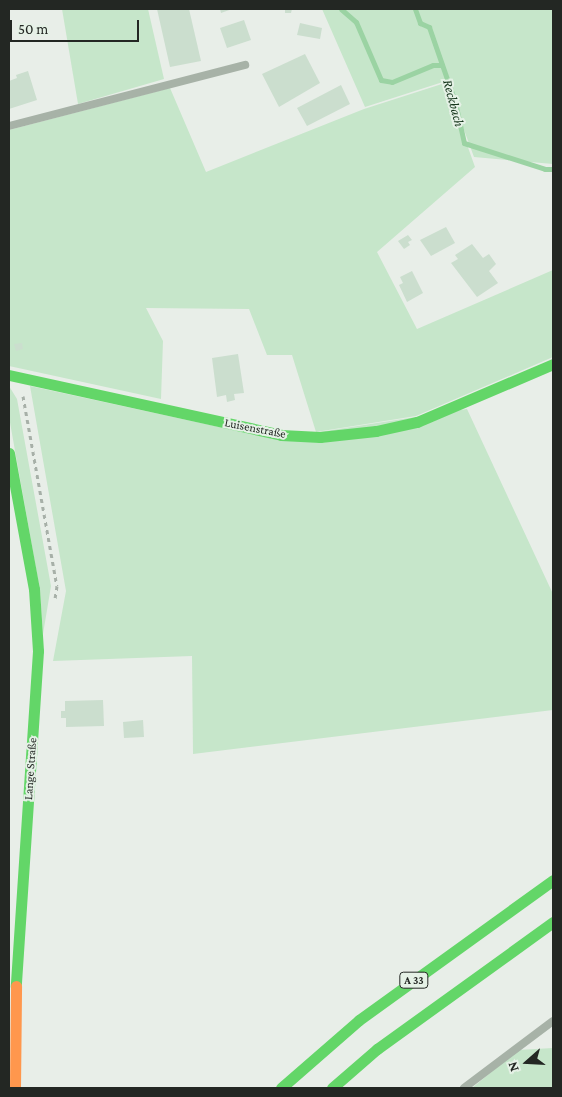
<!DOCTYPE html>
<html>
<head>
<meta charset="utf-8">
<style>
	body { margin:0 }
	#map { position:relative; width:562px; height:1097px; overflow:hidden; background:#e8eee8; font-family:"Crimson Pro",serif }
	div>[style] { position:absolute }
	[style*='--x'] { left:calc(var(--x)*1px); top:calc(var(--y)*1px); width:calc(var(--w)*1px); rotate:calc(var(--a)*1deg) }
	.green>* { inset:0; background:#c6e6ca }
	.stream>* { height:5px; margin:-2.5px; padding:0 2.5px; transform-origin:2.5px; border-radius:2.5px; background:#9bd3a3 }
	.building>* { inset:0; background:#cbdece }
	.path>* { height:3px; margin-top:-1.5px; transform-origin:0; background:repeating-linear-gradient(90deg,#a7b0a8 0 4px,transparent 0 8px) }
	.lane>* { height:8px; margin:-4px; padding:0 4px; transform-origin:4px; border-radius:4px; background:#a7b2a7 }
	.fast>* { height:11px; margin:-5.5px; padding:0 5.5px; transform-origin:5.5px; border-radius:5.5px; background:#63d668 }
	.slow>* { height:11px; margin:-5.5px; padding:0 5.5px; transform-origin:5.5px; border-radius:5.5px; background:#ff974d }
	span { translate:-50% -50%; white-space:nowrap; text-align:center; line-height:1.15; -webkit-text-stroke:4px #e5f1e6; paint-order:stroke }
	.shield-label span { padding:1px 4px; background:#e5f1e6; border:1px solid; border-radius:4px; -webkit-text-stroke-width:0 }
	.shield-label { font-size:11px; color:#232723; font-weight:700 }
	.street-label { font-size:12px; color:#232723 }
	.water-label { font-size:14px; color:#15351b; font-style:italic }
	.frame { position:absolute; inset:0; border:10px solid #232723; pointer-events:none }
	.north { position:absolute; left:502px; top:1037px; width:50px; height:50px; -webkit-text-stroke:4px #e5f1e6; paint-order:stroke; rotate:251deg; font-size:14px; font-weight:700; line-height:20px; text-align:center; color:#232723 }
	.north::after { content:''; display:block; margin:auto; width:18px; height:22px; background:#232723; clip-path:polygon(50% 0,100% 100%,50% 72%,0 100%) }
	.scale { position:absolute; left:10px; top:20px; width:129px; height:22px; box-sizing:border-box; border:2px solid #232723; border-top:0; padding-left:6px; font-size:15px; line-height:18px; white-space:nowrap; color:#232723; -webkit-text-stroke:4px #e5f1e6; paint-order:stroke }
</style>
</head>
<body>
<div id="map">
	<div class="green">
		<div style="clip-path:polygon(62px 9px,148px 9px,164px 79px,78px 104px)"></div>
		<div style="clip-path:polygon(322px 9px,553px 9px,553px 164px,474px 157px,446px 81px,365px 107px)"></div>
		<div style="clip-path:polygon(445px 83px,475px 167px,377px 252px,417px 329px,553px 270px,553px 357px,416px 416px,316px 432px,292px 355px,267px 355px,249px 309px,146px 308px,163px 341px,161px 399px,9px 366px,9px 130px,170px 88px,206px 172px,364px 109px)"></div>
		<div style="clip-path:polygon(9px 386px,17px 399px,51px 586px,43px 634px,40px 591px,9px 417px)"></div>
		<div style="clip-path:polygon(30px 386px,274px 439px,467px 409px,553px 594px,553px 710px,193px 754px,192px 656px,53px 661px,66px 591px)"></div>
		<div style="clip-path:polygon(553px 1048px,553px 1088px,472px 1088px,518px 1050px)"></div>
	</div>
	<div class="stream">
		<div style="--x:341;--y:9;--w:20;--a:41"></div>
		<div style="--x:356;--y:22;--w:63;--a:66.7"></div>
		<div style="--x:381;--y:80;--w:11;--a:10"></div>
		<div style="--x:392;--y:82;--w:44;--a:-22.5"></div>
		<div style="--x:433;--y:65;--w:9;--a:0"></div>
		<div style="--x:415;--y:9;--w:15;--a:70"></div>
		<div style="--x:420;--y:23;--w:10;--a:24"></div>
		<div style="--x:429;--y:27;--w:79;--a:70.9"></div>
		<div style="--x:455;--y:102;--w:42;--a:77.6"></div>
		<div style="--x:464;--y:143;--w:85;--a:17.8"></div>
		<div style="--x:545;--y:169;--w:8;--a:0"></div>
	</div>
	<div class="building">
		<div style="clip-path:polygon(157px 9px,189px 9px,201px 61px,170px 67px)"></div>
		<div style="clip-path:polygon(220px 9px,232px 9px,221px 13px)"></div>
		<div style="clip-path:polygon(285px 9px,292px 9px,291px 13px,285px 13px)"></div>
		<div style="clip-path:polygon(244px 20px,251px 40px,227px 48px,220px 28px)"></div>
		<div style="clip-path:polygon(300px 23px,322px 28px,320px 39px,297px 35px)"></div>
		<div style="clip-path:polygon(305px 54px,320px 83px,279px 107px,262px 74px)"></div>
		<div style="clip-path:polygon(28px 71px,37px 100px,9px 109px,9px 81px,17px 78px,16px 75px)"></div>
		<div style="clip-path:polygon(341px 85px,350px 104px,307px 126px,297px 108px)"></div>
		<div style="clip-path:polygon(446px 227px,455px 243px,431px 256px,420px 240px)"></div>
		<div style="clip-path:polygon(408px 235px,412px 240px,408px 242px,410px 245px,404px 249px,398px 241px)"></div>
		<div style="clip-path:polygon(472px 244px,483px 258px,489px 254px,496px 264px,489px 271px,498px 283px,477px 297px,451px 263px,458px 259px,455px 255px)"></div>
		<div style="clip-path:polygon(412px 271px,423px 293px,407px 302px,399px 285px,403px 283px,400px 277px)"></div>
		<div style="clip-path:polygon(22px 343px,23px 349px,16px 351px,14px 344px)"></div>
		<div style="clip-path:polygon(238px 354px,244px 393px,234px 394px,235px 400px,227px 402px,226px 395px,217px 397px,212px 358px)"></div>
		<div style="clip-path:polygon(103px 700px,104px 726px,66px 727px,66px 718px,61px 718px,61px 711px,65px 711px,65px 701px)"></div>
		<div style="clip-path:polygon(143px 720px,144px 737px,124px 738px,123px 722px)"></div>
	</div>
	<div class="path">
		<div style="--x:23;--y:396;--w:193;--a:79.9"></div>
		<div style="--x:57;--y:586;--w:13;--a:99"></div>
	</div>
	<div class="lane">
		<div style="--x:9;--y:126;--w:244;--a:-14.5"></div>
		<div style="--x:464;--y:1088;--w:111;--a:-37"></div>
	</div>
	<div class="fast">
		<div style="--x:9;--y:375;--w:279;--a:12.4"></div>
		<div style="--x:281;--y:435;--w:39;--a:3"></div>
		<div style="--x:320;--y:437;--w:56;--a:-6.1"></div>
		<div style="--x:376;--y:431;--w:42;--a:-12.4"></div>
		<div style="--x:417;--y:422;--w:148;--a:-23.1"></div>
		<div style="--x:9;--y:453;--w:138;--a:79.6"></div>
		<div style="--x:34;--y:589;--w:62;--a:86.3"></div>
		<div style="--x:38;--y:651;--w:336;--a:93.8"></div>
		<div style="--x:281;--y:1088;--w:103;--a:-41.1"></div>
		<div style="--x:359;--y:1020;--w:239;--a:-35.8"></div>
		<div style="--x:332;--y:1088;--w:60;--a:-40.9"></div>
		<div style="--x:377;--y:1049;--w:217;--a:-35.8"></div>
	</div>
	<div class="slow">
		<div style="--x:15;--y:1088;--w:102;--a:-89.4"></div>
	</div>
	<div class="shield-label">
		<span style="left:414px;top:980px">A 33</span>
	</div>
	<div class="street-label">
		<span style="left:255px;top:429px;rotate:11deg">Luisenstraße</span>
		<span style="left:31px;top:769px;rotate:-86deg">Lange Straße</span>
	</div>
	<div class="water-label">
		<span style="left:454px;top:103px;rotate:75deg">Reckbach</span>
	</div>
	<div class="frame"></div>
	<div class="north">N</div>
	<div class="scale">50 m</div>
</div>
</body>
</html>
